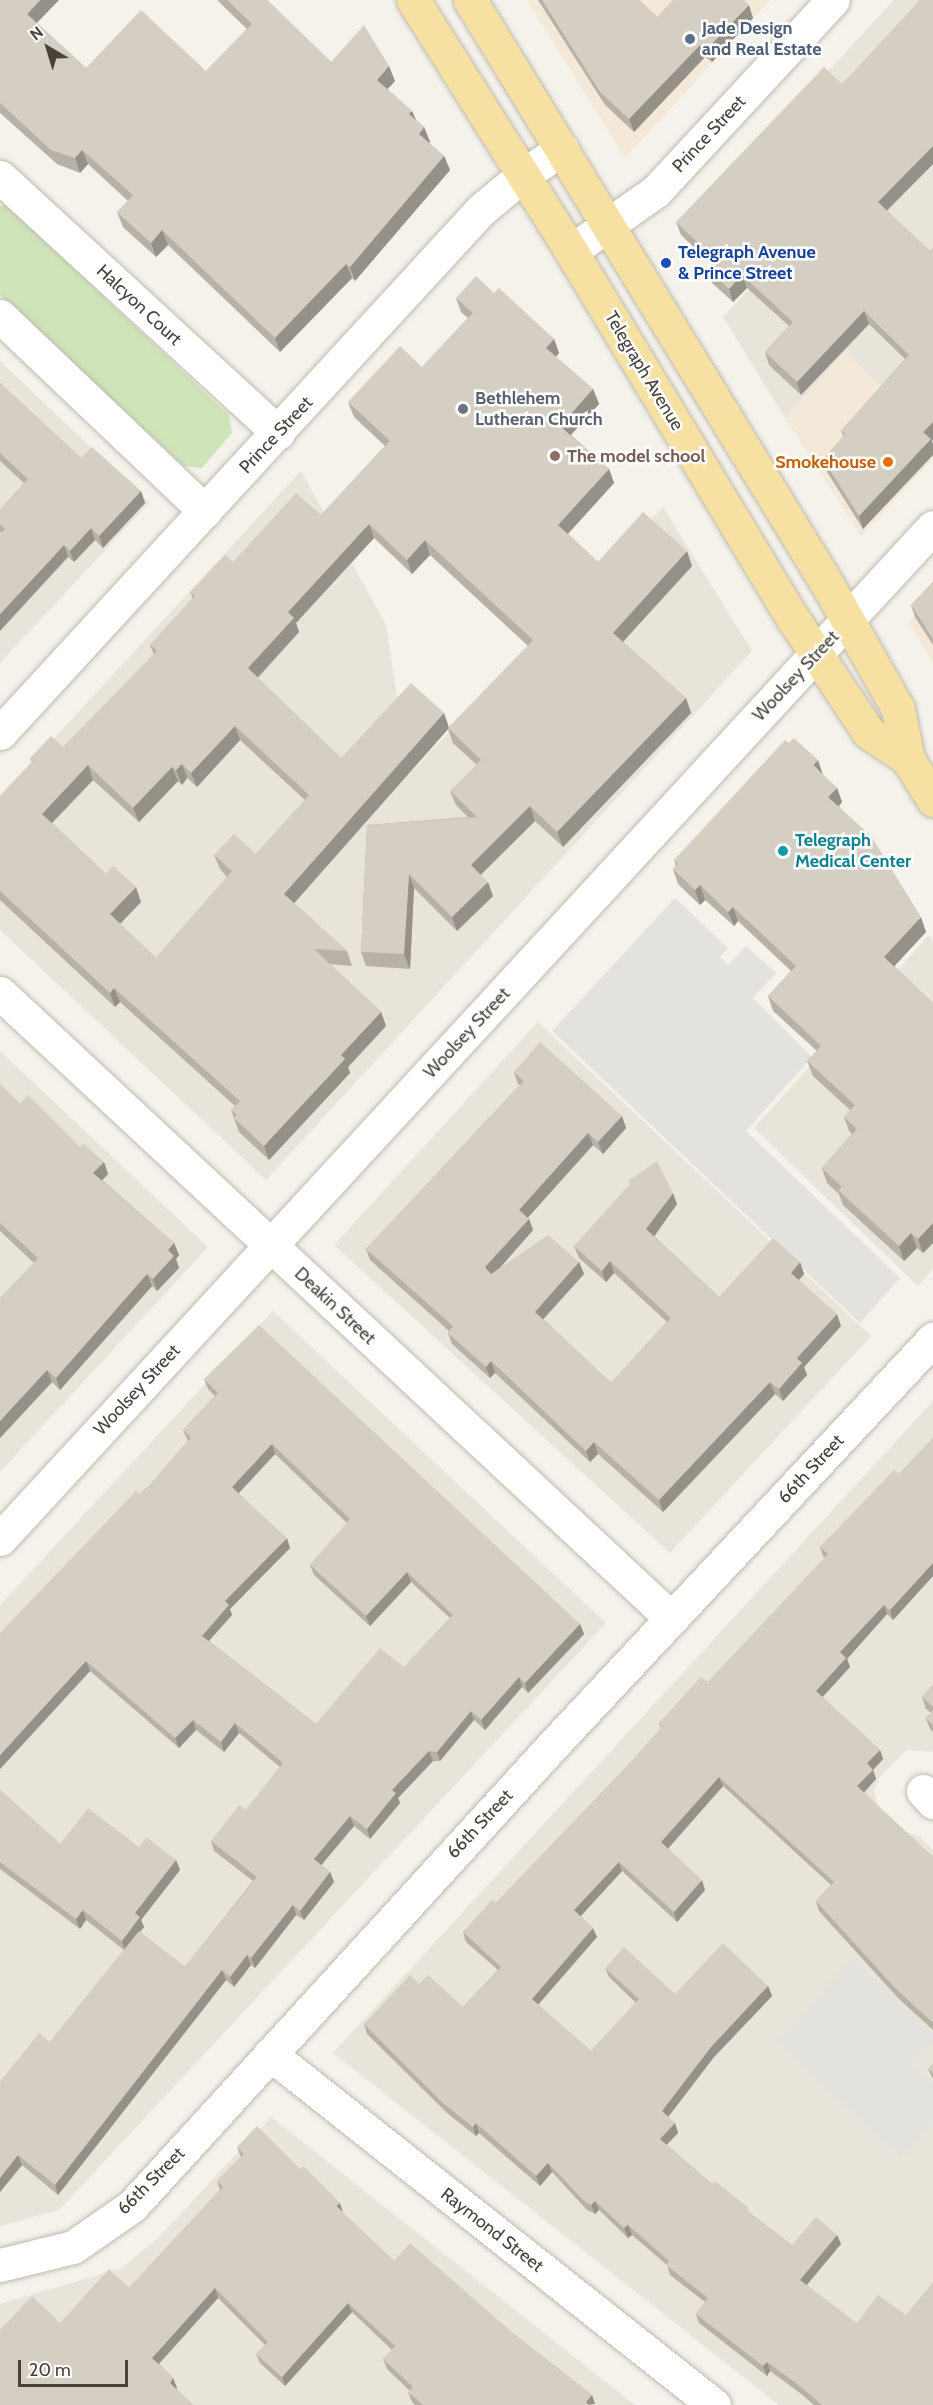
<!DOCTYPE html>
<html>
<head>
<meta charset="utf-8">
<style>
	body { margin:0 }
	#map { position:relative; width:933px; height:2405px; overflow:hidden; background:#f4f2eb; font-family:Cabin,sans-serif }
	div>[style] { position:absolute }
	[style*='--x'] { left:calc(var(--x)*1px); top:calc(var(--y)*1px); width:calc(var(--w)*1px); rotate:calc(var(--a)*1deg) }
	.residential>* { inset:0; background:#e8e4da }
	.commercial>* { inset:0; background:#f4e9d9 }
	.green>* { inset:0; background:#cfe4b8 }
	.parking>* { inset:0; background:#e3e2df }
	.roads { filter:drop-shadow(0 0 2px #bfbaae) drop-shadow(0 0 2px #bfbaae) }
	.minor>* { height:33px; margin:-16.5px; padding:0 16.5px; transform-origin:16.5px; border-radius:16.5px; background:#fff }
	.major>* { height:33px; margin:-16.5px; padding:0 16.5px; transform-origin:16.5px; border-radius:16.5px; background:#f6e1a3 }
	.wall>* { inset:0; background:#b7b1a7 }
	.shaded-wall>* { inset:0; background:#959088 }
	.building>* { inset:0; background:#d5cec2 }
	.dots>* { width:16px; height:16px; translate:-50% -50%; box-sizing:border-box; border:3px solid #fff; border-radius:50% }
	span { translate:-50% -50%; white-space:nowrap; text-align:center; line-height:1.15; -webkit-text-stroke:5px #fff; paint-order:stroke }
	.service-label { font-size:18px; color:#4e5e75; font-weight:700 }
	.left { translate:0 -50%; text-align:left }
	.street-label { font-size:18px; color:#48433a }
	.transit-label { font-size:18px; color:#164399; font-weight:700 }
	.worship-label { font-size:18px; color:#5b616d; font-weight:700 }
	.education-label { font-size:18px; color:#785e54; font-weight:700 }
	.food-label { font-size:18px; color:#c56008; font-weight:700 }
	.right { translate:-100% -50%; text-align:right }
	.culture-label { font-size:18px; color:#0d838f; font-weight:700 }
	.north { position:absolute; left:18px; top:18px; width:60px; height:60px; -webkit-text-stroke:4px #fff; paint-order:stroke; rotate:322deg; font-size:16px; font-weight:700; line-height:24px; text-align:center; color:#48433a }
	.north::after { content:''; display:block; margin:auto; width:21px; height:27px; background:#48433a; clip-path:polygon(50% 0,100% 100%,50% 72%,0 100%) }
	.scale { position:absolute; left:18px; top:2360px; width:110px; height:27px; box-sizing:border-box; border:3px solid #48433a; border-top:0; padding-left:8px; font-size:18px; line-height:21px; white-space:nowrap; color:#48433a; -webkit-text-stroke:4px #fff; paint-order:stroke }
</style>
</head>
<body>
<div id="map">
	<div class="residential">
		<div style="clip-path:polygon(894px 0,933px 0,933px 432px,845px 353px,785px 418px,723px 317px,858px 172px,792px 110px)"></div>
		<div style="clip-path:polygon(0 361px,149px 503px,0 663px)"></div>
		<div style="clip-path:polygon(301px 471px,386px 625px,409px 774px,663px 507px,752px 651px,266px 1180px,0 930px,0 797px)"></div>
		<div style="clip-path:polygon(929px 935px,933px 942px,933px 1269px,918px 1286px,754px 1128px)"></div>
		<div style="clip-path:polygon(538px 1022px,871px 1336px,670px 1553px,334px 1245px)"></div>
		<div style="clip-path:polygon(0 1051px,208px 1247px,0 1472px)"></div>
		<div style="clip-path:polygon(273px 1311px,606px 1623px,59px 2210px,0 2226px,0 1605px)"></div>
		<div style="clip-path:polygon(933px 1401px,933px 1752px,907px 1750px,880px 1777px,874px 1791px,878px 1807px,894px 1828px,919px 1836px,933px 1850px,933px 2405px,779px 2405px,333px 2053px)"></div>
		<div style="clip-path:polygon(271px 2117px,635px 2405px,0 2405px,0 2304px,122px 2268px,159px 2237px)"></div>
	</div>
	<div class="commercial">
		<div style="clip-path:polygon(527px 0,770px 0,625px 158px)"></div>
		<div style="clip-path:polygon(845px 353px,933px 432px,933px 459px,861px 536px,785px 418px)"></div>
		<div style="clip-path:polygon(933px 595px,933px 662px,908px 622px)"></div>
	</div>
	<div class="green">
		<div style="clip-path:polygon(6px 205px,229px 415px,232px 433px,202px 468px,184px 466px,0 295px,0 206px)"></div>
	</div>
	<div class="parking">
		<div style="clip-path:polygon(675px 898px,728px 948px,720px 957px,728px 965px,746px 946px,776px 973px,753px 998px,812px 1057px,746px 1131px,900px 1278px,860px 1323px,552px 1031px)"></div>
		<div style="clip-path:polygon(852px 1958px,933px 2033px,933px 2041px,913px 2064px,933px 2082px,933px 2124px,901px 2159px,778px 2040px)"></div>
	</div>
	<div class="roads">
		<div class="minor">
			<div style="--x:0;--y:177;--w:378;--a:42.6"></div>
			<div style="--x:571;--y:251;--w:104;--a:-35.2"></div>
			<div style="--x:656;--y:191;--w:260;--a:-47.2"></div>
			<div style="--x:0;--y:316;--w:283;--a:43.6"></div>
			<div style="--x:0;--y:733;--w:711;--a:-47.4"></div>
			<div style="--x:481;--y:210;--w:55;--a:-39.8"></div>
			<div style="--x:523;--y:175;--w:47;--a:-33.7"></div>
			<div style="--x:0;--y:993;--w:917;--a:42.97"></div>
			<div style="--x:0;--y:1539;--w:1376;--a:-47.33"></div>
			<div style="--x:923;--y:1791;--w:15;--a:48"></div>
			<div style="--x:270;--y:2054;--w:566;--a:38.33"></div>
			<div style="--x:0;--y:2265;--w:75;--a:-13.9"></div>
			<div style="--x:73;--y:2247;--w:72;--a:-34.8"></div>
			<div style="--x:132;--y:2206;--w:626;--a:-47.59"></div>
			<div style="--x:554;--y:1744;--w:555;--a:-46.9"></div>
		</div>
		<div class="major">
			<div style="--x:413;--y:0;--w:297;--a:57.8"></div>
			<div style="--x:571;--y:251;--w:431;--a:58.9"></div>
			<div style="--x:794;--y:620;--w:134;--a:56.5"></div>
			<div style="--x:868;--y:732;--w:48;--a:34"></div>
			<div style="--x:470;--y:0;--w:682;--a:58.55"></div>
			<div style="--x:826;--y:582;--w:146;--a:60.4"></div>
			<div style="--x:898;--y:709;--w:51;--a:78.7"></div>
			<div style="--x:908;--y:759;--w:48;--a:58.6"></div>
		</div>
	</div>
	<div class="wall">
		<div style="clip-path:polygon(0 0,37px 23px,86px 68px,206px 71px,247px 29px,217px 0,267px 0,331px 62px,395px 81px,387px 89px,412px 111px,416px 120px,424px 127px,430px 142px,429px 143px,444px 156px,450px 170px,355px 281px,352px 278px,280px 352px,168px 245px,156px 257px,123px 227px,117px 212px,128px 201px,88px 164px,80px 173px,57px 164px,0 113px)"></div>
		<div style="clip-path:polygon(538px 0,639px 0,657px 17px,746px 2px,753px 18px,712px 62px,705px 57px,634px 132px,605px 105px)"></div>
		<div style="clip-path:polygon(933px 0,933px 164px,887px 211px,930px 251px,933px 248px,933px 439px,863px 529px,827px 472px,823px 459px,844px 437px,841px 431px,905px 359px,869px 324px,801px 395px,769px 365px,765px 352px,789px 326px,747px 288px,733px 302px,712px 283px,708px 270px,712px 265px,681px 235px,676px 222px,842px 84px)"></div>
		<div style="clip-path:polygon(evenodd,494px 293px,554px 339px,559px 353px,556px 357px,593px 389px,599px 404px,571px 435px,609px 469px,614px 483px,568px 534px,598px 562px,692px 566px,623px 642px,686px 698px,691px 713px,563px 847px,535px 821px,481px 875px,493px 896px,457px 931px,414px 888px,410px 969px,366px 966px,361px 952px,367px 825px,468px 817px,456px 805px,450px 791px,477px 765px,453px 743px,448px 729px,294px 903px,347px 951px,352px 966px,330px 964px,381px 1012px,386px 1026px,348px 1067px,350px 1073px,269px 1160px,239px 1132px,231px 1110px,235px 1106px,120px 1002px,115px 1007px,0 900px,0 796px,32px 762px,30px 758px,63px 747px,154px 655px,150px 645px,193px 598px,190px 592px,233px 562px,321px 515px,385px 446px,354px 417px,348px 402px,422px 367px,468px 318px,461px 312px,456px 298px,494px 293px,374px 538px,412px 574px,430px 555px,528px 646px,449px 728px,444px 713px,341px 758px,258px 678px,299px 632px,296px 623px,374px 538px,494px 293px,240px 740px,305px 800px,256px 854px,214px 855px,220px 869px,227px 877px,156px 958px,120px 924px,141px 902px,106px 874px,52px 823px,93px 780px,139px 822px,178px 781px,182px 785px,187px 778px,197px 787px,240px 740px)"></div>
		<div style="clip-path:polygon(0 383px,81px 458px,141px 491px,145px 503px,103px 548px,95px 540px,74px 562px,68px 557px,0 532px,0 510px,24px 483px,0 461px)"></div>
		<div style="clip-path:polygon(933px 582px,933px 645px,915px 617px,911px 605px)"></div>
		<div style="clip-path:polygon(823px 775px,837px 788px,842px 802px,839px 806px,926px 932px,894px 966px,933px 1003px,933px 1243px,923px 1253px,917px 1248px,904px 1261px,843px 1205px,839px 1194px,827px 1183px,822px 1168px,852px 1134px,849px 1131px,844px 1117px,850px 1110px,813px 1076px,807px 1061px,817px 1051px,773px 1011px,768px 996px,791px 971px,738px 921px,734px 926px,705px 900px,700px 905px,678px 884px,673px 869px,676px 866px,674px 860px)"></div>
		<div style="clip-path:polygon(514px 1072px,622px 1116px,626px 1128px,603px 1154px,593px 1145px,528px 1217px,533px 1230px,500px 1268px,579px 1262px,584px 1274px,543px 1319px,611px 1383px,667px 1322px,614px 1273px,606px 1282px,579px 1258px,574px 1246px,677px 1204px,654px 1236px,719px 1297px,800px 1262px,804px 1274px,799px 1280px,841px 1326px,804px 1367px,807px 1375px,783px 1401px,775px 1394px,663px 1512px,598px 1454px,590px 1462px,495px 1373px,490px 1378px,452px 1344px,448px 1333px,449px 1331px,370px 1260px,366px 1249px,520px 1085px,518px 1084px)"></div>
		<div style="clip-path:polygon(0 1084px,20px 1104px,80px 1147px,104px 1162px,108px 1174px,102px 1180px,174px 1243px,179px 1255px,176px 1259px,179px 1268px,157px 1291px,152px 1286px,60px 1390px,52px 1382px,0 1438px,0 1298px,34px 1263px,0 1231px)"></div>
		<div style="clip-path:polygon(evenodd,204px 1379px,580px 1624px,584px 1634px,528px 1693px,522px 1687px,485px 1730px,474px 1720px,440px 1761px,433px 1761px,398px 1798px,400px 1803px,370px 1839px,354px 1826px,321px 1865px,330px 1872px,334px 1882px,304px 1920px,296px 1915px,255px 1968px,251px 1965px,234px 1987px,226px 1980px,58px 2195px,22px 2165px,0 2192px,0 2082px,50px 2042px,124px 1950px,86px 1920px,80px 1929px,0 1869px,0 1790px,60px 1844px,139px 1847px,176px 1860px,180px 1870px,141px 1920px,144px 1927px,140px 1932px,185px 1967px,253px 1881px,214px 1851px,211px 1841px,246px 1810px,280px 1767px,239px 1733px,224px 1752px,196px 1730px,179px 1748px,90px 1671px,0 1769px,139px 1494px,149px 1486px,188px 1441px,183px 1430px,215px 1396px,208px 1389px,204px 1379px,275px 1454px,347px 1523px,310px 1565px,314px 1575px,370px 1626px,411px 1582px,450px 1618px,404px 1667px,316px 1724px,209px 1641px,232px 1615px,230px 1609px,290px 1548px,238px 1494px,275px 1454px)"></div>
		<div style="clip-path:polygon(933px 1438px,933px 1576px,893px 1620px,887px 1614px,847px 1659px,850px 1667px,822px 1697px,880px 1750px,883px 1759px,873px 1770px,876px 1779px,864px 1793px,933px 1857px,933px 2030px,898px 1998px,819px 1911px,816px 1901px,831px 1885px,723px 1786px,668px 1848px,705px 1890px,677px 1922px,622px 1871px,581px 1916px,597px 1937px,538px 2005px,591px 2051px,636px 2003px,609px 1977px,605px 1968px,675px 1994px,768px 1986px,772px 1996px,714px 2057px,668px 2117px,675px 2123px,678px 2133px,667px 2145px,712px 2184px,792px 2245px,837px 2235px,841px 2244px,807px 2285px,933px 2405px,814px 2405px,800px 2393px,770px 2371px,767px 2376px,699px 2323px,696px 2314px,705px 2302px,670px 2275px,667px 2265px,632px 2235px,628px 2238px,599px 2210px,595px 2214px,587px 2210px,552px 2172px,540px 2186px,479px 2133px,476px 2136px,447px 2113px,367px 2034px,364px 2024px,419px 1984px,463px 2007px,498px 1970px,466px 1942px,463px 1932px,496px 1903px,633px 1760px,661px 1728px,659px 1723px,708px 1682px,825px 1558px,823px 1556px,820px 1547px,899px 1474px)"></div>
		<div style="clip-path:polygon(933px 1685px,933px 1732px,930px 1729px,926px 1718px,931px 1713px,926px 1709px,922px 1697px)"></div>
		<div style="clip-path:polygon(933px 2064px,933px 2079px,928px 2069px)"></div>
		<div style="clip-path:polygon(237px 2147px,343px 2213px,394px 2261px,515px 2335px,592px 2395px,595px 2404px,415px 2405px,412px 2402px,408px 2392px,410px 2391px,387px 2369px,383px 2359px,392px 2350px,352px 2312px,285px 2386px,260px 2363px,256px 2354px,265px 2345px,218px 2298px,159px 2364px,173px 2378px,177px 2388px,176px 2389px,60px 2323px,129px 2288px,220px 2190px,217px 2181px,241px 2157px)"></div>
	</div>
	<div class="shaded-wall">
		<div style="clip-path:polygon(40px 0,59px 0,32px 28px,27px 14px)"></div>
		<div style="clip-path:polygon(749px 5px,753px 18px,712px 62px,707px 49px)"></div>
		<div style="clip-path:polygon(701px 44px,705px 57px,634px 132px,629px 119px)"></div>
		<div style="clip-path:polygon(389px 66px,395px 81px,383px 94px,377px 80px)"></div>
		<div style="clip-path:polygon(412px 111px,418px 125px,409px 114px)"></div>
		<div style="clip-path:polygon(424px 127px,430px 142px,424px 148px,419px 134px)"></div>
		<div style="clip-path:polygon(933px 146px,933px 164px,882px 215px,878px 202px)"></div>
		<div style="clip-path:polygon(82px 150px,88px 164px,80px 173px,75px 158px)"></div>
		<div style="clip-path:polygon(444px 156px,450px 170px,355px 281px,350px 267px)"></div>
		<div style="clip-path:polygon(162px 230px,168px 245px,156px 257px,151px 243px)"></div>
		<div style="clip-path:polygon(346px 264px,352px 278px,280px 352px,275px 338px)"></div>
		<div style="clip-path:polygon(742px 275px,747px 288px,733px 302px,729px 289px)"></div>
		<div style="clip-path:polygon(864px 311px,869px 324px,801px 395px,797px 382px)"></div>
		<div style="clip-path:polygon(554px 339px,559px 353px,551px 362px,546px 348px)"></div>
		<div style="clip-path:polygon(593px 389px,599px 404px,566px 440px,560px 426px)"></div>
		<div style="clip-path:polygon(933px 422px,933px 439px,932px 441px,933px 444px,933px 455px,863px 529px,859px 516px,923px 432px)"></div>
		<div style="clip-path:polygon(609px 469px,614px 483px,563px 539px,558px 525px)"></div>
		<div style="clip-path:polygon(141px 491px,145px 503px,103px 548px,99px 536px)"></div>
		<div style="clip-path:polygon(369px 524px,374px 538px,296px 623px,299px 632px,253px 682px,248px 668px,288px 612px)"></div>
		<div style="clip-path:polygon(91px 528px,95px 540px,74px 562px,70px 551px)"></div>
		<div style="clip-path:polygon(425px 540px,430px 555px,412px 574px,407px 560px)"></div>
		<div style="clip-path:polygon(64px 545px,68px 557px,0 631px,0 614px)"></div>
		<div style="clip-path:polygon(687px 551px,692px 566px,618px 647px,613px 633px)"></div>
		<div style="clip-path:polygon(686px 698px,691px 713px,563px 847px,557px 832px)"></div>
		<div style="clip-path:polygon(444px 713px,449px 728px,289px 909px,284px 894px)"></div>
		<div style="clip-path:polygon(235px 726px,240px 740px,197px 787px,191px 773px)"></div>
		<div style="clip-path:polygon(818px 760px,823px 775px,813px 765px)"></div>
		<div style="clip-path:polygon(182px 764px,187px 778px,182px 785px,176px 770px)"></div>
		<div style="clip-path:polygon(88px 765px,93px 780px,47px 828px,42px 814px)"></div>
		<div style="clip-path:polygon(172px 767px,178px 781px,139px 822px,133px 808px)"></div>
		<div style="clip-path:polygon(837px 788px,842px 802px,834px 811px,828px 797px)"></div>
		<div style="clip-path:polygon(530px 806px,535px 821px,476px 879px,471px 865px)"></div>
		<div style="clip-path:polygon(409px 874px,414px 888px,410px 969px,404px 954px)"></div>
		<div style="clip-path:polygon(488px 882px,493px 896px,457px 931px,452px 917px)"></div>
		<div style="clip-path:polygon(700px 885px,705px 900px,700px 905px,695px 890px)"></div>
		<div style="clip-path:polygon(136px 887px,141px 902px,115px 929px,110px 914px)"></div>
		<div style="clip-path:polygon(733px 907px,738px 921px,734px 926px,728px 912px)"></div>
		<div style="clip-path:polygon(921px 917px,926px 932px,889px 972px,884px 957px)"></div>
		<div style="clip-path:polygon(114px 988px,120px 1002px,115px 1007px,110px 993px)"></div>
		<div style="clip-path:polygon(381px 1012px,386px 1026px,348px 1067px,350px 1073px,269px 1160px,264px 1146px,341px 1055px)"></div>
		<div style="clip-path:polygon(622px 1116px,626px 1128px,603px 1154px,598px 1142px)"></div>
		<div style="clip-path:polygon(588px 1133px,593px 1145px,524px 1222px,519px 1210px)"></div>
		<div style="clip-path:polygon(104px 1162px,108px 1174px,98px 1185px,93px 1173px)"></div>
		<div style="clip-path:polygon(673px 1193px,677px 1204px,651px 1241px,646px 1229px)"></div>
		<div style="clip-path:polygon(529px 1219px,533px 1230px,490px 1279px,485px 1267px)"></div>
		<div style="clip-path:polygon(933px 1223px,933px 1243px,923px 1253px,918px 1239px)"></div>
		<div style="clip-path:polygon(911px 1233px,917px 1248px,904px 1261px,899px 1246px)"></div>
		<div style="clip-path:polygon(174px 1243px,179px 1255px,176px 1259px,179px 1268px,157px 1291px,153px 1279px,168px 1250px)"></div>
		<div style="clip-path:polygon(610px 1261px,614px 1273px,606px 1282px,602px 1271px)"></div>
		<div style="clip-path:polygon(579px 1262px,584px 1274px,539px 1324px,535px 1312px)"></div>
		<div style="clip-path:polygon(800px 1262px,804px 1274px,795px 1284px,791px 1273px)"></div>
		<div style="clip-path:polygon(147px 1274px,152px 1286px,60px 1390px,56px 1378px)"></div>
		<div style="clip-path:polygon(837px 1314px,841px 1326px,804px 1367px,807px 1375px,783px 1401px,779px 1389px,797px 1358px)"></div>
		<div style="clip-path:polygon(491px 1361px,495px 1373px,490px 1378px,486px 1367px)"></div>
		<div style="clip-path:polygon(47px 1370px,52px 1382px,0 1438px,0 1421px)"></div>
		<div style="clip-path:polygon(770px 1382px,775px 1394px,663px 1512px,659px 1500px)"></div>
		<div style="clip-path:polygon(594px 1442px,598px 1454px,590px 1462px,586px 1451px)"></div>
		<div style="clip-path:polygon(272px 1444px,275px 1454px,235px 1497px,232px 1487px)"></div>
		<div style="clip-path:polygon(287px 1538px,290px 1548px,230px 1609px,232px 1615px,205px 1645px,202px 1636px,225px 1601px)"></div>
		<div style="clip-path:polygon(933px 1563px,933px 1576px,893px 1620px,890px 1610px)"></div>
		<div style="clip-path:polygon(407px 1572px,411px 1582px,370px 1626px,366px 1616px)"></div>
		<div style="clip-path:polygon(884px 1605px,887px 1614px,847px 1659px,850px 1667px,819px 1701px,816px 1691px,840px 1652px)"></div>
		<div style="clip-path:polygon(580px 1624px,584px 1634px,528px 1693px,525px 1683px)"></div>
		<div style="clip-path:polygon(86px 1661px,90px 1671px,0 1769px,0 1755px)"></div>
		<div style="clip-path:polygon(519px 1677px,522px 1687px,485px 1730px,481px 1720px)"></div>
		<div style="clip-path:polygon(471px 1711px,474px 1720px,440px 1761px,437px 1752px)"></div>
		<div style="clip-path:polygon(193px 1720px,196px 1730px,179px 1748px,175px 1738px)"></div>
		<div style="clip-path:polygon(235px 1723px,239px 1733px,224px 1752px,221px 1742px)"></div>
		<div style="clip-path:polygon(880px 1750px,883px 1759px,873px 1770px,876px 1779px,860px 1796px,857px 1786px,867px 1763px)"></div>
		<div style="clip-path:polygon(429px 1751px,433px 1761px,398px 1798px,400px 1803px,370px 1839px,367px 1829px,392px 1790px)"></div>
		<div style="clip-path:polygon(719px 1777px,723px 1786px,665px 1852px,661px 1842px)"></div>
		<div style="clip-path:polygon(350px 1816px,354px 1826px,318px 1869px,314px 1859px)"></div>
		<div style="clip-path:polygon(176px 1860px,180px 1870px,141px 1920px,144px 1927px,125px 1951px,122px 1941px,135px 1913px)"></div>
		<div style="clip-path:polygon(619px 1862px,622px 1871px,577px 1920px,574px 1910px)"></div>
		<div style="clip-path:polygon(330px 1872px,334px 1882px,304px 1920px,300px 1911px)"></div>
		<div style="clip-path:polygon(702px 1880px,705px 1890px,677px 1922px,674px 1912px)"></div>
		<div style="clip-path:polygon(293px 1905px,296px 1915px,255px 1968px,251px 1958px)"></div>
		<div style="clip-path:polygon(83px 1910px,86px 1920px,80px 1929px,76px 1919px)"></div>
		<div style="clip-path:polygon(593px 1928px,597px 1937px,535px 2008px,532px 1999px)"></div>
		<div style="clip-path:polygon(247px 1955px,251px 1965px,234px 1987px,230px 1977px)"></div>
		<div style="clip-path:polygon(222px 1970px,226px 1980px,58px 2195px,55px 2185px)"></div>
		<div style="clip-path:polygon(768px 1986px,772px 1996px,714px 2057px,665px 2121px,662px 2111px,711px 2047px)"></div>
		<div style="clip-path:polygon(476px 2123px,479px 2133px,476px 2136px,473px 2127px)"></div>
		<div style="clip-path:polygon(675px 2123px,678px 2133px,663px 2148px,660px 2139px)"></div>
		<div style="clip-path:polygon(18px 2155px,22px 2165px,0 2192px,0 2178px)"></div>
		<div style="clip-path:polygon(548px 2163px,552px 2172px,540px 2186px,536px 2176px)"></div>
		<div style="clip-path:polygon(595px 2201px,599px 2210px,595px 2214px,591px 2205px)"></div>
		<div style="clip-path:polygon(340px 2203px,343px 2212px,336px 2206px)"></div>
		<div style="clip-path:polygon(628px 2225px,632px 2235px,628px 2238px,624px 2228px)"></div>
		<div style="clip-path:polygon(837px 2235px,841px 2244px,803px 2289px,800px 2280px)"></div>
		<div style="clip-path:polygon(215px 2288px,218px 2298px,155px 2368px,152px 2358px)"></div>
		<div style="clip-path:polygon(348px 2303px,352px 2312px,285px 2386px,282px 2377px)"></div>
		<div style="clip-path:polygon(767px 2362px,770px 2371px,767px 2376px,763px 2366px)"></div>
		<div style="clip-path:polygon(173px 2378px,177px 2388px,173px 2392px,170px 2383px)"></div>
		<div style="clip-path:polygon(592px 2395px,595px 2404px,587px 2405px,586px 2402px)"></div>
	</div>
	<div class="building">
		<div style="clip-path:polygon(0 0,40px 0,27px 14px,86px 68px,141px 10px,206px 71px,252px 24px,227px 0,267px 0,331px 62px,364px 25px,389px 66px,377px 80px,412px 111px,409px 114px,424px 127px,419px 134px,444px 156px,350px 267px,346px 264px,275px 338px,162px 230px,151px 243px,117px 212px,133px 195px,82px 150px,75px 158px,51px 150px,0 103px)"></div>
		<div style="clip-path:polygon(542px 0,639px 0,657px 17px,673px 0,744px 0,749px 5px,707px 49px,701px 44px,629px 119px,600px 92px)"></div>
		<div style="clip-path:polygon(920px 0,933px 0,933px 146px,878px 202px,930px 251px,933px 248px,933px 422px,923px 432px,931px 439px,859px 516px,823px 459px,845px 434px,841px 431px,909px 355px,864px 311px,797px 382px,765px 352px,793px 322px,742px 275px,729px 289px,708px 270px,716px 260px,676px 222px,824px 67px,842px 84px)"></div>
		<div style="clip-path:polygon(evenodd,476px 276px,494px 293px,499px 288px,554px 339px,546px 348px,593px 389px,560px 426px,609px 469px,558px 525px,598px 562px,643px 512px,687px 551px,613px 633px,686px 698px,557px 832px,530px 806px,471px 865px,488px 882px,452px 917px,409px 874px,404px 954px,361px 952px,367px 825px,477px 817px,450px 791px,481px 760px,448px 728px,533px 640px,425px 540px,407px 560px,369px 524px,288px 612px,294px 618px,248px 668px,341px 758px,411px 683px,444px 713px,284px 894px,347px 951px,314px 949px,381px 1012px,341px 1055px,345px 1059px,264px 1146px,234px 1118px,237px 1115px,231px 1110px,240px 1101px,114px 988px,110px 993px,0 891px,0 796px,33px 761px,30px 758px,51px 736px,63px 747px,157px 651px,150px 645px,195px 596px,190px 592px,225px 555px,233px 562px,296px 493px,321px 515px,390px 441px,348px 402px,400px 346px,422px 367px,473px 313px,456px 298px,476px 276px,235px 726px,309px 795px,256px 854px,234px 834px,214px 855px,232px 871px,156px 958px,110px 914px,136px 887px,113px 866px,106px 874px,42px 814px,88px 765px,133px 808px,172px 767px,176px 770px,182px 764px,191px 773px,235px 726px)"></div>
		<div style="clip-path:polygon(0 383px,81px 458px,92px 447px,141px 491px,99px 536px,91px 528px,70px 551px,64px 545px,0 614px,0 535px,5px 529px,0 524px,0 510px,28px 479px,0 453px)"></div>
		<div style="clip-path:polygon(933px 582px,933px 639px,911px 605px)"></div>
		<div style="clip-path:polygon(794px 738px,818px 760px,813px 765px,837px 788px,828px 797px,871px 836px,921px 917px,884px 957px,933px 1003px,933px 1223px,918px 1239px,911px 1233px,899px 1246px,838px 1190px,842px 1187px,822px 1168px,857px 1129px,844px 1117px,855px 1105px,807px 1061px,821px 1046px,768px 996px,796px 966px,733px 907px,728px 912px,700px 885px,695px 890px,673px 869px,678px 864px,674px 860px,785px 740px,789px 743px)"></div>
		<div style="clip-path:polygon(540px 1042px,622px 1116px,598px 1142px,588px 1133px,519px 1210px,529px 1219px,485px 1267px,491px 1274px,548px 1235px,579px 1262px,535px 1312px,611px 1383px,671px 1318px,610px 1261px,602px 1271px,574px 1246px,630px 1184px,628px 1181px,657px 1161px,673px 1193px,646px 1229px,719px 1297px,773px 1238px,800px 1262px,791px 1273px,837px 1314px,797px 1358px,802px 1363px,779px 1389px,770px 1382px,659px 1500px,594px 1442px,586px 1451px,491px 1361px,486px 1367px,448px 1333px,453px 1326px,366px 1249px,524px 1081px,514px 1072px)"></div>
		<div style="clip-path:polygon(0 1084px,20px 1104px,28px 1095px,80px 1147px,83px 1143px,104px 1162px,93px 1173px,174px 1243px,168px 1250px,174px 1256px,153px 1279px,147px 1274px,56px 1378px,47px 1370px,0 1421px,0 1298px,38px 1258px,0 1223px)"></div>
		<div style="clip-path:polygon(evenodd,259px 1325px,580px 1624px,525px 1683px,519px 1677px,481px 1720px,471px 1711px,437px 1752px,429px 1751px,392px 1790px,396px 1793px,367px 1829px,350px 1816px,314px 1859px,330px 1872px,300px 1911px,293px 1905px,251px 1958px,247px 1955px,230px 1977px,222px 1970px,55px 2185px,18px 2155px,0 2178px,0 2082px,39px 2033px,50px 2042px,139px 1931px,185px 1967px,257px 1877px,211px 1841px,239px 1805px,246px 1810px,283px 1763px,235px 1723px,221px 1742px,193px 1720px,175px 1738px,86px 1661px,0 1755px,0 1633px,136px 1491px,139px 1494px,149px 1486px,191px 1438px,183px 1430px,218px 1393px,204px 1379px,259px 1325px,272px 1444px,350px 1519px,310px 1565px,366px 1616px,407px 1572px,453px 1615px,404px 1667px,380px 1648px,316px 1724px,202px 1636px,229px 1605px,225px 1601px,287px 1538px,232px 1487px,272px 1444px)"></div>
		<div style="clip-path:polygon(933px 1438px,933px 1563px,890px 1610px,884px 1605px,840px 1652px,846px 1658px,816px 1691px,880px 1750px,867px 1763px,873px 1770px,857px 1786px,933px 1857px,933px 2023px,895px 1988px,816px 1901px,834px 1882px,719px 1777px,661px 1842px,702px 1880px,674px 1912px,619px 1862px,574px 1910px,593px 1928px,532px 1999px,591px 2051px,639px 1999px,605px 1968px,624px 1947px,675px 1994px,723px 1943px,768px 1986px,711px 2047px,662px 2111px,675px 2123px,660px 2139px,712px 2184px,715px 2181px,749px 2208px,747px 2211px,792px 2245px,816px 2217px,837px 2235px,800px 2280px,857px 2323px,878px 2295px,906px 2315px,933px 2282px,933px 2405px,822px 2405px,796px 2383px,767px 2362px,763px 2366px,696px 2314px,708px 2298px,666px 2265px,669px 2261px,628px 2225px,624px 2228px,595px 2201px,591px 2205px,584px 2201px,548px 2163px,536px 2176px,476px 2123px,473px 2127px,443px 2103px,364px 2024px,410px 1975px,419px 1984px,428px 1975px,463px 2007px,501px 1967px,463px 1932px,492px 1900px,496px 1903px,633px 1760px,662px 1726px,659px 1723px,701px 1677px,708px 1682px,828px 1554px,820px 1547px,894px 1470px,899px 1474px)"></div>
		<div style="clip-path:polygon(933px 1685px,933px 1707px,922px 1697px)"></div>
		<div style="clip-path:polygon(933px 1710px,933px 1725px,926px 1718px)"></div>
		<div style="clip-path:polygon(0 1790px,60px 1844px,88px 1808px,139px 1847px,146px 1837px,176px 1860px,135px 1913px,140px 1917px,122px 1941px,83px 1910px,76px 1919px,0 1862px)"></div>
		<div style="clip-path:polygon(933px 2064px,933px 2073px,928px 2069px)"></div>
		<div style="clip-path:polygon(257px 2126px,300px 2169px,303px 2166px,340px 2203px,336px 2206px,394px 2261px,410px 2243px,515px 2335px,592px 2395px,586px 2402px,589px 2405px,423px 2405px,408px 2392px,413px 2387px,383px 2359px,395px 2346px,348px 2303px,282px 2377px,256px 2354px,268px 2342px,215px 2288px,152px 2358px,173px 2378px,170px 2383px,194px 2405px,0 2405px,0 2330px,32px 2296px,60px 2323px,109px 2269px,129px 2288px,223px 2187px,217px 2181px,244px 2154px,237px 2147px)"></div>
	</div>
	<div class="dots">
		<div style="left:690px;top:39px;background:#5c6f8a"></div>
		<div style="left:666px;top:263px;background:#1a4fb4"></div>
		<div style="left:463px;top:409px;background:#6b7280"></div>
		<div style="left:555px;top:456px;background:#8d6e63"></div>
		<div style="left:888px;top:462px;background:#e8710a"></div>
		<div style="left:783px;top:851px;background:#0f9aa8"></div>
	</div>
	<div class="service-label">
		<span class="left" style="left:702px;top:39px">Jade Design<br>and Real Estate</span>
	</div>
	<div class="street-label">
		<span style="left:709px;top:134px;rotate:-47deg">Prince Street</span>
		<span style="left:139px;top:305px;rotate:43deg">Halcyon Court</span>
		<span style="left:644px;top:371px;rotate:59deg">Telegraph Avenue</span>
		<span style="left:276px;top:435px;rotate:-47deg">Prince Street</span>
		<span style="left:796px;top:676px;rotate:-47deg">Woolsey Street</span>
		<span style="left:467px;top:1033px;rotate:-47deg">Woolsey Street</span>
		<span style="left:335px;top:1306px;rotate:43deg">Deakin Street</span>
		<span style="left:137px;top:1390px;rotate:-47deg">Woolsey Street</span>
		<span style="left:811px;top:1469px;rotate:-47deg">66th Street</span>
		<span style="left:480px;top:1824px;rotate:-47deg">66th Street</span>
		<span style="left:151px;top:2181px;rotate:-45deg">66th Street</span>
		<span style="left:492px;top:2230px;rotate:38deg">Raymond Street</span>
	</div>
	<div class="transit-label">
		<span class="left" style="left:678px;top:263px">Telegraph Avenue<br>&amp; Prince Street</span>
	</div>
	<div class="worship-label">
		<span class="left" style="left:475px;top:409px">Bethlehem<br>Lutheran Church</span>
	</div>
	<div class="education-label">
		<span class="left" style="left:567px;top:456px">The model school</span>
	</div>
	<div class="food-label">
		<span class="right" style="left:876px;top:462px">Smokehouse</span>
	</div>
	<div class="culture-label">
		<span class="left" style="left:795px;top:851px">Telegraph<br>Medical Center</span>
	</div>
	<div class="north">N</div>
	<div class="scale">20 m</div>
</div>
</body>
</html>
